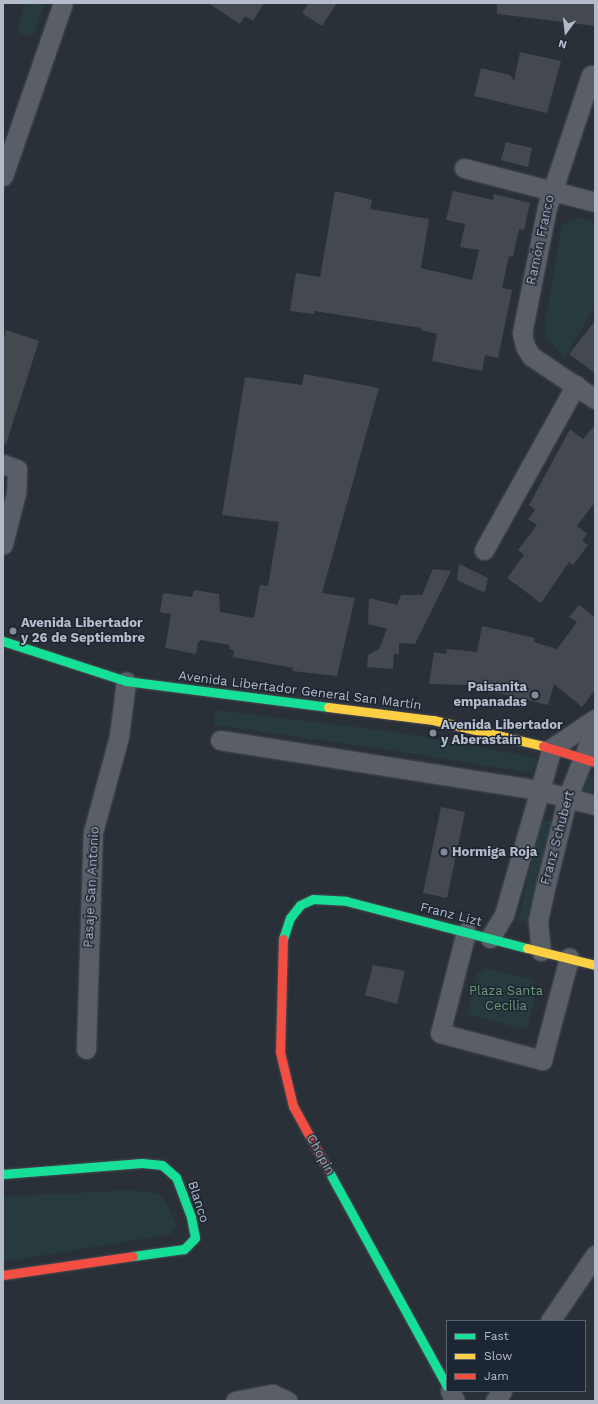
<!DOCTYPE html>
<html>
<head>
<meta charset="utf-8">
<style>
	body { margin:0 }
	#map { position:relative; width:598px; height:1404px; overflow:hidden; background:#2a3038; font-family:"Work Sans",sans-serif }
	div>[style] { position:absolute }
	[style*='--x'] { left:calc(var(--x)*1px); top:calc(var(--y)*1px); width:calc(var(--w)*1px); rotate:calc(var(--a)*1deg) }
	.green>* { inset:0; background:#273a3e }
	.building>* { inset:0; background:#444950 }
	.roads { filter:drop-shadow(0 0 1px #484c53) drop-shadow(0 0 1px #484c53) }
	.street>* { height:19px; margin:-9.5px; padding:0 9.5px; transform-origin:9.5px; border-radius:9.5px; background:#5a5e66 }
	.fast>* { height:9px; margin:-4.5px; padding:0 4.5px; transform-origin:4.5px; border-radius:4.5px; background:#16e098 }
	.slow>* { height:9px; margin:-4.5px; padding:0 4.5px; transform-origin:4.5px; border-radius:4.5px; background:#ffcf43 }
	.jam>* { height:9px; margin:-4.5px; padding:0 4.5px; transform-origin:4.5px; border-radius:4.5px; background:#f24e42 }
	.dots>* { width:11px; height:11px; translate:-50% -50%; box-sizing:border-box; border:2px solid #1d2633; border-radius:50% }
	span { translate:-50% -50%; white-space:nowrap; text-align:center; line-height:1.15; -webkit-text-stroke:3px #1d2633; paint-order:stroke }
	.street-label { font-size:13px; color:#b4bcc9 }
	.poi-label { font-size:13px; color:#b4bcc9; font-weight:700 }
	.left { translate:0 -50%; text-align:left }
	.right { translate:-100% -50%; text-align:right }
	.park-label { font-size:13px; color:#6b9a76 }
	.frame { position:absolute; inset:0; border:4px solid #b4bcc9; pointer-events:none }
	.legend { position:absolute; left:446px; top:1320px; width:140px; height:72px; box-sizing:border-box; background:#1d2633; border:1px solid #59626f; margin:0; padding:5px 7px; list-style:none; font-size:12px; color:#b4bcc9 }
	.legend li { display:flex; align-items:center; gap:8px; height:20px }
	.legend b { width:20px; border:1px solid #59626f }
	.north { position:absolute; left:546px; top:12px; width:40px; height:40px; -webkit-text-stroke:3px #1d2633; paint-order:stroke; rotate:195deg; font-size:11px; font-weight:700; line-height:16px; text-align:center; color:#b4bcc9 }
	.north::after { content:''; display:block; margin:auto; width:14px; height:18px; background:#b4bcc9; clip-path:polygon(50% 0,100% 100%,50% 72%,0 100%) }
</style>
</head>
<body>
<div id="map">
	<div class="green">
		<div style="clip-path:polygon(26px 3px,44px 3px,36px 31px,30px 36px,21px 34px,18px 25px)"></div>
		<div style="clip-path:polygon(580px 217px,595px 223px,595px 305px,565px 359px,547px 338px,544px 327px,562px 225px)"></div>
		<div style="clip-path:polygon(215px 710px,397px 732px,537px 758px,532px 773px,383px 749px,214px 725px)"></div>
		<div style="clip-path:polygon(588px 776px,595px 778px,595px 795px,583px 791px)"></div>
		<div style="clip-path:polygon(542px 820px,552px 821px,530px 923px,518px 920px)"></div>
		<div style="clip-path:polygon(485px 968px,533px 980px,537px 988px,528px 1026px,523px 1029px,470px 1015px,468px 1011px,477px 974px)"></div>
		<div style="clip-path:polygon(128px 1190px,157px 1193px,164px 1199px,177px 1226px,171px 1234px,3px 1262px,3px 1197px)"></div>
	</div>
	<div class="building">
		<div style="clip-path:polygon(208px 3px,264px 3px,253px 21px,245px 16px,240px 24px)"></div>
		<div style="clip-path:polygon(309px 3px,337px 3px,322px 26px,302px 13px)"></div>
		<div style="clip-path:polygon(497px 3px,595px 3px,595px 26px,497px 14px)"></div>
		<div style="clip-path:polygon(520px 52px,561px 61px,547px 113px,474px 96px,481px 68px,510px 75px,514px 81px)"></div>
		<div style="clip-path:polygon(506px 142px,532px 148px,528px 167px,501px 160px)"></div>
		<div style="clip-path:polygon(335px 191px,372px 200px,370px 209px,429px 219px,421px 268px,472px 280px,479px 250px,460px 247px,465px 224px,446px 220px,453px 191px,493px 200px,494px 194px,530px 203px,524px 230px,519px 229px,513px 257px,509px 256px,502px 288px,512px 290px,498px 358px,485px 355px,482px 371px,432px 361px,437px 334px,421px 330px,421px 328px,315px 311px,314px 314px,290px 311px,296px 273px,320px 277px)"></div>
		<div style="clip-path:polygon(595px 321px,595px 373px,569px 354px)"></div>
		<div style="clip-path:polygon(6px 330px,39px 341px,6px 444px,3px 443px,3px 341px)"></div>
		<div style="clip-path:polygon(304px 374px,379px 388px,322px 593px,355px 598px,337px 676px,292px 671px,293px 668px,233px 657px,234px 650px,229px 649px,230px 645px,201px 640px,198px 642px,196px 654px,165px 648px,171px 614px,160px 612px,163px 593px,192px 597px,194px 590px,219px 594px,220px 612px,254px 618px,260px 585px,268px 586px,279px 522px,222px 515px,245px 377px,302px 385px)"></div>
		<div style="clip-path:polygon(595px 425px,595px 502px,577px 526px,587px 534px,582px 541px,588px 545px,573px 565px,569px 562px,541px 603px,507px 578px,524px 555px,518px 550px,537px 525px,528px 519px,535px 510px,529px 505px,570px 429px,583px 439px)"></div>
		<div style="clip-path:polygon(459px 564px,488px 578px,485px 593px,457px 580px)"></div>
		<div style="clip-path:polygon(433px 569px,451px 571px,415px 644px,399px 643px,399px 654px,394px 654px,393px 669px,367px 667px,368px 655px,379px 649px,387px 629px,368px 624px,369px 598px,397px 605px,401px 595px,422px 595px)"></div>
		<div style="clip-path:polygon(579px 605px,595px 617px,595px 690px,582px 707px,554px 684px,548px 705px,466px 685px,429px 684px,434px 652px,446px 654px,447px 649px,477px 652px,482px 626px,535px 638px,534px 642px,557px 649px,577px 622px,569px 617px)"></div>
		<div style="clip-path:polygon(441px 807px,465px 812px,447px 898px,423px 893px)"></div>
		<div style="clip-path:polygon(373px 965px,405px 971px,397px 1004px,365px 995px)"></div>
	</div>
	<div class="roads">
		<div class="street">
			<div style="--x:591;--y:75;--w:139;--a:108.4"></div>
			<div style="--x:547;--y:207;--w:128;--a:101.2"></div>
			<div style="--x:522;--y:333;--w:13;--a:77"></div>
			<div style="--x:525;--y:346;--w:12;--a:59"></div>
			<div style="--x:531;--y:356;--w:77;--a:33.9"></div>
			<div style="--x:464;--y:168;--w:135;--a:14.5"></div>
			<div style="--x:3;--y:176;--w:183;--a:-70.9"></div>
			<div style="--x:3;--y:464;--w:15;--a:20"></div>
			<div style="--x:17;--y:469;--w:24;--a:92"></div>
			<div style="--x:16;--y:493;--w:53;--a:104.3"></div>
			<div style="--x:484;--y:550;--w:189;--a:-60.9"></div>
			<div style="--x:220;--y:740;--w:322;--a:8.9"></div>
			<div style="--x:538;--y:790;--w:59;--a:14.7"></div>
			<div style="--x:466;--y:932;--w:104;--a:104.4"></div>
			<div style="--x:440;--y:1033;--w:106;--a:14.8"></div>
			<div style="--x:542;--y:1060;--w:106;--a:-75.2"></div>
			<div style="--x:490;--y:938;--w:27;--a:-59"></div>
			<div style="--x:504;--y:915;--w:174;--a:-74"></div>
			<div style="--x:552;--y:748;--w:52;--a:-34"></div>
			<div style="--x:541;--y:951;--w:30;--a:-96"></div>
			<div style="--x:538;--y:921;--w:34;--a:-78"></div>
			<div style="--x:545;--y:888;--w:95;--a:-76"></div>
			<div style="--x:568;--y:796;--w:73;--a:-68.3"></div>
			<div style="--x:86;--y:1049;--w:217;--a:-88.2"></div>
			<div style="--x:93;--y:832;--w:99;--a:-74.8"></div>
			<div style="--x:119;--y:736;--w:55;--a:-82.7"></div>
			<div style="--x:550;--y:1321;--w:80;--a:-55.7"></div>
			<div style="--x:450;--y:1391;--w:11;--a:63"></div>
			<div style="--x:235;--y:1401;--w:38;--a:-11"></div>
			<div style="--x:272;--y:1394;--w:17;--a:24"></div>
			<div style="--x:495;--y:1401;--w:12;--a:-55"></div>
		</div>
		<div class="fast">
			<div style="--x:3;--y:641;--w:129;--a:18"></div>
			<div style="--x:126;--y:681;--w:204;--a:7.3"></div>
			<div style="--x:283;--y:939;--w:22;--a:-72"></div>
			<div style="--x:290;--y:918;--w:16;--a:-52"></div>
			<div style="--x:300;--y:905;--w:14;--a:-25"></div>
			<div style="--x:313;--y:899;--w:33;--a:3"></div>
			<div style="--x:346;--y:901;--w:187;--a:14.6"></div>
			<div style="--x:327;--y:1168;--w:249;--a:61.2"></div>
			<div style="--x:3;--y:1174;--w:139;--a:-4.5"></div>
			<div style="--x:142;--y:1163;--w:20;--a:6"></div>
			<div style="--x:162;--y:1165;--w:18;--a:41"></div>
			<div style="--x:176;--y:1177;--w:43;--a:69.4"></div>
			<div style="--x:191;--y:1217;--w:21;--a:79"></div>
			<div style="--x:195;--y:1238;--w:16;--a:135"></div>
			<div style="--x:184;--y:1249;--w:51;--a:172.2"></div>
		</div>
		<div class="slow">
			<div style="--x:328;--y:707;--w:106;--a:7.1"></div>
			<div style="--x:433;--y:720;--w:113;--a:13.3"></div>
			<div style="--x:527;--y:948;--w:70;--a:14"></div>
		</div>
		<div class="jam">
			<div style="--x:543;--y:746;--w:54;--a:17.1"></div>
			<div style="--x:283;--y:939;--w:113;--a:91.5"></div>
			<div style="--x:280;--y:1052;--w:56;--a:76.5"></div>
			<div style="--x:293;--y:1106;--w:71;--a:61.3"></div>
			<div style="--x:3;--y:1275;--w:131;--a:-8.3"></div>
		</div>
	</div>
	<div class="dots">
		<div style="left:13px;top:631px;background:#848b96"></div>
		<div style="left:535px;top:695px;background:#848b96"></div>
		<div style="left:433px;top:733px;background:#848b96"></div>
		<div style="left:444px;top:852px;background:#848b96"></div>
	</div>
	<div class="street-label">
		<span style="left:541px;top:240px;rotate:-78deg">Ramón Franco</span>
		<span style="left:300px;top:691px;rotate:7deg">Avenida Libertador General San Martín</span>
		<span style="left:558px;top:838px;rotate:-75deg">Franz Schubert</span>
		<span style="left:92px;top:887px;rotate:-87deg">Pasaje San Antonio</span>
		<span style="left:451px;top:915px;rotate:14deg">Franz Lizt</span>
		<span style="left:320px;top:1155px;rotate:61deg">Chopin</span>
		<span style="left:198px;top:1202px;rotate:72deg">Blanco</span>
	</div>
	<div class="poi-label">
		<span class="left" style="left:21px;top:631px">Avenida Libertador<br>y 26 de Septiembre</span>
		<span class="right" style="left:527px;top:695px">Paisanita<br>empanadas</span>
		<span class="left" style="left:441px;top:733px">Avenida Libertador<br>y Aberastain</span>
		<span class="left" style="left:452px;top:852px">Hormiga Roja</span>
	</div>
	<div class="park-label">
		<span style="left:506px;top:999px">Plaza Santa<br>Cecilia</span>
	</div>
	<div class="frame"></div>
	<ul class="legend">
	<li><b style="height:5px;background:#16e098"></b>Fast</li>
	<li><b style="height:5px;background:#ffcf43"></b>Slow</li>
	<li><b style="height:5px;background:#f24e42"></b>Jam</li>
	</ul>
	<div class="north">N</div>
</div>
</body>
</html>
